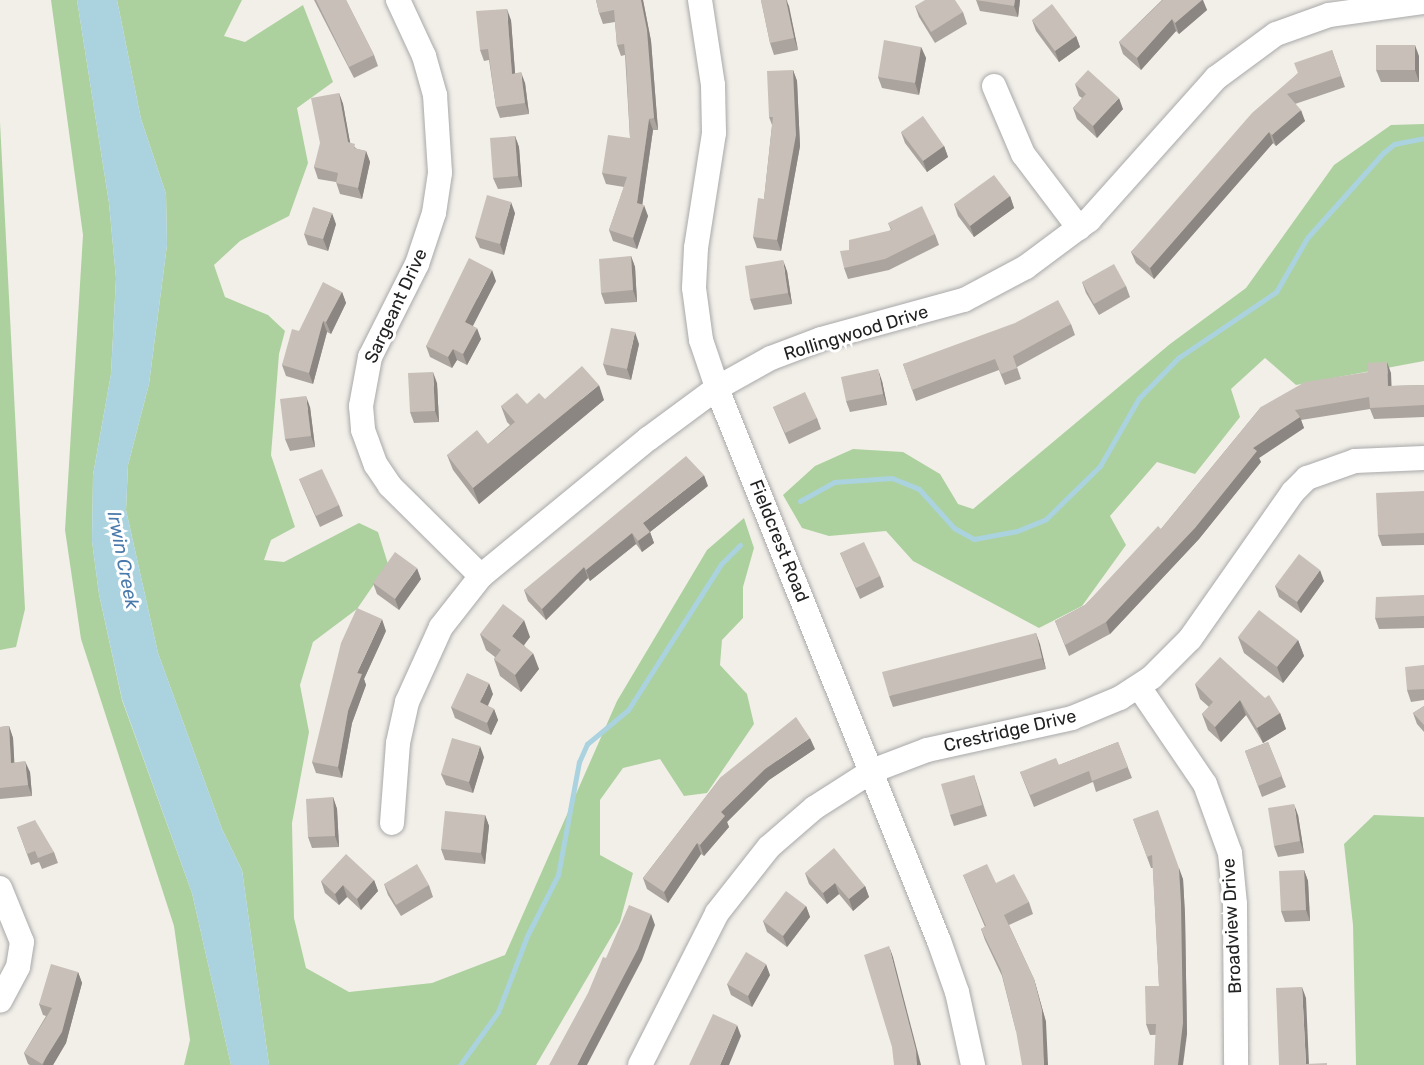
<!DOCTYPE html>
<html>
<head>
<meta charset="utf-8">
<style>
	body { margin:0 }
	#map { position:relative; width:1424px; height:1065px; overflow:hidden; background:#f2efe9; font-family:Rubik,sans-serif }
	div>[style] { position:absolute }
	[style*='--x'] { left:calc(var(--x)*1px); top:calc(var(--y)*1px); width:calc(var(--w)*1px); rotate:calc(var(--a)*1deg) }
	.forest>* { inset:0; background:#add19e }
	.water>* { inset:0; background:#aad3df }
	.stream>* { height:5px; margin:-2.5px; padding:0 2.5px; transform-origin:2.5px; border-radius:2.5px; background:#aad3df }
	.roads { filter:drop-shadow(0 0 2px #a9a9a9) drop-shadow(0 0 2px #a9a9a9) }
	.minor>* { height:24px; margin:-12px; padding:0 12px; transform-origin:12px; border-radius:12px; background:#fff }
	.wall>* { inset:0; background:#aba49e }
	.shaded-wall>* { inset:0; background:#8b8681 }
	.building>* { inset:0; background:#c7bfb8 }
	span { translate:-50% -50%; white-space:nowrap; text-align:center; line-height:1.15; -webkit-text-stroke:6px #fff; paint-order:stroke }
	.street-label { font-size:18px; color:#222 }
	.water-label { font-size:19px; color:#4a7aab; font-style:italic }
</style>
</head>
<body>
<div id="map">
	<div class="forest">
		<div style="clip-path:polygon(51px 0,77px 0,109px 203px,116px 278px,111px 374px,93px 475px,92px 541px,99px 594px,122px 700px,192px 893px,231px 1065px,184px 1065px,190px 1040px,174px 926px,81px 639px,65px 530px,83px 235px)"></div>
		<div style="clip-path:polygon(117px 0,242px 0,224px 36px,245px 42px,303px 5px,333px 82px,297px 108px,308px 163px,289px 216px,240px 241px,214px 265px,225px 297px,268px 315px,285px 331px,279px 354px,271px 455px,295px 527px,271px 540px,264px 560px,284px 562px,359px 523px,378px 532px,388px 564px,357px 609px,313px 642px,300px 685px,309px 732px,292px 823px,294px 918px,306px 968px,349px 992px,432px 983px,505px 955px,617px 701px,707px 550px,744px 518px,754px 548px,743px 587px,743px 618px,722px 640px,720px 665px,747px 694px,754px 724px,707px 793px,684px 796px,660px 759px,623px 768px,600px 800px,600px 855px,633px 873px,620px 922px,536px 1065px,269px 1065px,242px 870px,222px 829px,158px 653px,126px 510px,128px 465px,149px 384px,167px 245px,166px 194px,141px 119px)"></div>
		<div style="clip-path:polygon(0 122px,25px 609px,16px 647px,0 650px)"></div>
		<div style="clip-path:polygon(1424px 124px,1424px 361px,1296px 385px,1265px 358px,1231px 389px,1240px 417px,1195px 474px,1157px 462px,1110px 516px,1126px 545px,1082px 606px,1039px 628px,913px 561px,886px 531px,829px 536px,802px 528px,783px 495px,815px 466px,853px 449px,903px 452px,940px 474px,958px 504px,973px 509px,1170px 344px,1246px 288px,1334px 165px,1391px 125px)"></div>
		<div style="clip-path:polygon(1374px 815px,1424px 817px,1424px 1065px,1356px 1065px,1353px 925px,1344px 844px)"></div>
	</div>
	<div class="water">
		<div style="clip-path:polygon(77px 0,117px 0,141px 119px,166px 194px,167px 245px,149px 384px,128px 465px,126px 510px,158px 653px,222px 829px,242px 870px,269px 1065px,231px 1065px,192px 893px,122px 699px,99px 594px,92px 541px,93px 475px,111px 374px,116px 278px,109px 203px)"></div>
	</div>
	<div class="stream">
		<div style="--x:800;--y:501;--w:39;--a:-29"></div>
		<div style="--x:834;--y:482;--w:58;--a:-3.9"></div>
		<div style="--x:892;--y:478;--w:29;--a:22"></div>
		<div style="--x:919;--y:489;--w:52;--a:48.1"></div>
		<div style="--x:954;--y:528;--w:23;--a:29"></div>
		<div style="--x:974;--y:539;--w:44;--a:-10.5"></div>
		<div style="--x:1017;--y:531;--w:31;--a:-22"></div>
		<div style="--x:1046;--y:519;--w:76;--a:-44.5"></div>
		<div style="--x:1100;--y:466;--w:78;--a:-60.2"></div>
		<div style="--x:1139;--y:398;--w:56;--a:-45.7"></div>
		<div style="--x:1178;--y:358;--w:118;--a:-34"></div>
		<div style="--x:1276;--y:292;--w:62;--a:-60.1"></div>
		<div style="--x:1307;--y:238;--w:114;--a:-48.2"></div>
		<div style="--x:1383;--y:153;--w:14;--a:-39"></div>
		<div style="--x:1394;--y:144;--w:31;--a:-11"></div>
		<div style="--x:460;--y:1065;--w:65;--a:-54.4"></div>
		<div style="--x:498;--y:1012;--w:81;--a:-69.1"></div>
		<div style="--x:527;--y:936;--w:68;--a:-63.1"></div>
		<div style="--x:558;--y:875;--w:115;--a:-79.5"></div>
		<div style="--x:579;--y:762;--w:20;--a:-66"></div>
		<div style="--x:587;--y:744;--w:53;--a:-39.7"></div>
		<div style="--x:628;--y:710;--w:173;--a:-57.5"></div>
		<div style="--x:721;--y:564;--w:27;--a:-45"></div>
	</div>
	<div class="roads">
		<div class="minor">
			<div style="--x:398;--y:0;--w:62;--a:65.1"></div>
			<div style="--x:424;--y:56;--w:41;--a:74.2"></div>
			<div style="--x:435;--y:95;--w:78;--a:86.3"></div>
			<div style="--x:440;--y:173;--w:40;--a:98.5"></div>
			<div style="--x:434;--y:213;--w:54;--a:108.4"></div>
			<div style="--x:417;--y:264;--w:104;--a:116.8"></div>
			<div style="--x:370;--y:357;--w:50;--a:100.4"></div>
			<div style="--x:361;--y:406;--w:24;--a:85"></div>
			<div style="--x:363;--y:430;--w:37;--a:70"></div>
			<div style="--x:376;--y:465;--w:25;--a:56"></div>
			<div style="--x:390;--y:486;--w:128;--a:44.7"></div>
			<div style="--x:700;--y:0;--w:86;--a:81.3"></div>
			<div style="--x:713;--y:85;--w:48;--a:88.8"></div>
			<div style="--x:714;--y:133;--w:116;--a:98.9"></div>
			<div style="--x:696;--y:248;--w:40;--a:92.9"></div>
			<div style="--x:694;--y:288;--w:52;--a:82.3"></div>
			<div style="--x:701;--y:340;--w:62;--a:71.3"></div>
			<div style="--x:721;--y:399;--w:584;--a:68.09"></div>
			<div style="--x:939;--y:941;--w:54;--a:70.6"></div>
			<div style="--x:957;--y:992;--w:75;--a:77.6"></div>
			<div style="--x:994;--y:86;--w:74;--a:66.9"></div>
			<div style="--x:1023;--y:154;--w:93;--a:52.9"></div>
			<div style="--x:1139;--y:687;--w:117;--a:55.8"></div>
			<div style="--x:1205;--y:784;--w:73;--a:70.1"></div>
			<div style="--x:1230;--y:853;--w:51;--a:84.4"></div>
			<div style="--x:1235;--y:904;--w:161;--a:89.6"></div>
			<div style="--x:392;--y:823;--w:80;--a:-85.7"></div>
			<div style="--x:398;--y:743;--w:42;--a:-77.6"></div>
			<div style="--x:407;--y:702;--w:82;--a:-65.6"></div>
			<div style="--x:441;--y:627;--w:65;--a:-51.9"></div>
			<div style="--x:481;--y:576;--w:216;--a:-39.4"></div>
			<div style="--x:648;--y:439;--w:86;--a:-36.5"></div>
			<div style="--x:717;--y:388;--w:62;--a:-29.1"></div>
			<div style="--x:771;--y:358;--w:53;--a:-20.8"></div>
			<div style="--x:821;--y:339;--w:148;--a:-15.3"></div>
			<div style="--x:964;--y:300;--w:70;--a:-28"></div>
			<div style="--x:1026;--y:267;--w:79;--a:-36.7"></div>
			<div style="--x:1089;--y:220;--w:191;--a:-48.2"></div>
			<div style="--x:1216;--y:78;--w:74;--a:-36.3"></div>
			<div style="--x:1276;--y:34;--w:56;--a:-19.7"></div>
			<div style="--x:1329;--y:15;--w:96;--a:-7.8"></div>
			<div style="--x:0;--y:888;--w:58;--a:67.8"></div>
			<div style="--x:22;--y:942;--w:25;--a:99"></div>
			<div style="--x:18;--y:967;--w:38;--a:118"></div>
			<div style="--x:640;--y:1065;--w:170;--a:-63.1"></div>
			<div style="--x:717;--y:913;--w:84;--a:-51.8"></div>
			<div style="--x:769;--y:847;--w:60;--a:-40.9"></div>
			<div style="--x:814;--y:808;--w:69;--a:-32.5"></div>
			<div style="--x:872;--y:771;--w:59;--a:-20.9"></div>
			<div style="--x:927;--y:750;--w:148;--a:-12.4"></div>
			<div style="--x:1072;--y:718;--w:52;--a:-22.6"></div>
			<div style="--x:1120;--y:698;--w:38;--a:-33"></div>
			<div style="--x:1152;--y:677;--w:54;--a:-45"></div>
			<div style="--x:1190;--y:639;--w:179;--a:-55"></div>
			<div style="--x:1293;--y:492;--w:20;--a:-45"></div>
			<div style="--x:1307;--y:478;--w:51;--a:-19.5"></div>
			<div style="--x:1355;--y:461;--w:69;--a:-2.5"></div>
		</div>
	</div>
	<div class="wall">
		<div style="clip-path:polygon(314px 0,346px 0,374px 55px,378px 66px,354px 78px)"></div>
		<div style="clip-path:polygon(596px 0,643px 0,651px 41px,658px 130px,653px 130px,642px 205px,648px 216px,637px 249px,613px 241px,609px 230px,624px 187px,606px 184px,602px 173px,630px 138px,625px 55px,621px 56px,617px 45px,615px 22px,603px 24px,599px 13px)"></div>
		<div style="clip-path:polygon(761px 0,787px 0,798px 50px,774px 55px,770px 43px)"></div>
		<div style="clip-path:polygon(976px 0,1020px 0,1018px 17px,980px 11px)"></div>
		<div style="clip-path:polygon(1162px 0,1202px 0,1207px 10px,1179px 34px,1176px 31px,1141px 70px,1123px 54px,1119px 42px)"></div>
		<div style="clip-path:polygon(915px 6px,963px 12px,967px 24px,935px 43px,919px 17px)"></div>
		<div style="clip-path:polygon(511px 20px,515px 73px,525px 83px,529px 114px,500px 118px,496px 107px,489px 60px,484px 61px,480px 50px)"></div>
		<div style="clip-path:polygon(1032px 20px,1076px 36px,1080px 47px,1059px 62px,1036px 31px)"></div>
		<div style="clip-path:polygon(921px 47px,926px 58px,919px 95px,882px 88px,878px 77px)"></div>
		<div style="clip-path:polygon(1332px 50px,1345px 87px,1295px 104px,1305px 121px,1276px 146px,1273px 143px,1154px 279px,1136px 263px,1131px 252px,1298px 73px)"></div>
		<div style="clip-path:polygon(1419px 56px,1419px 82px,1381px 82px,1376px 70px)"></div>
		<div style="clip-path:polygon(793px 70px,797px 81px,800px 146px,781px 251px,757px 248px,753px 237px,764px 199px,772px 125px,769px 117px)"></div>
		<div style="clip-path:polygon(1075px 84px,1123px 109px,1097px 138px,1077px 119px,1073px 108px,1082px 98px,1079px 96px)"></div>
		<div style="clip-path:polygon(339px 93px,343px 104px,350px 143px,357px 149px,366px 151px,370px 162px,362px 199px,340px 194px,336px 182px,318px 179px,314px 167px)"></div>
		<div style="clip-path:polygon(901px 132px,944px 146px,948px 157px,927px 172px,905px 143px)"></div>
		<div style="clip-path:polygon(515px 136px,519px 147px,522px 187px,498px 189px,493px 178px)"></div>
		<div style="clip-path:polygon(1010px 196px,1014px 208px,974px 237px,958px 216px,954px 204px)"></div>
		<div style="clip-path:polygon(515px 213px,504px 255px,480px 248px,475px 237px)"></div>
		<div style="clip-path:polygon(888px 223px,935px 234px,939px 245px,889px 270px,848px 279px,844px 268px,849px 250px,891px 230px)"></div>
		<div style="clip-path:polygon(336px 224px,328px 251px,308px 245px,304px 234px)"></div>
		<div style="clip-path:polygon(631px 256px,635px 267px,637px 302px,605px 304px,601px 293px)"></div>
		<div style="clip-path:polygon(787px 271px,792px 304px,754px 310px,750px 299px)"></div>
		<div style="clip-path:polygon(496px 281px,473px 326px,481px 339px,467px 365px,457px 360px,452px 368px,430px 357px,426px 346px)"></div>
		<div style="clip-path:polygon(1082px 282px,1126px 286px,1130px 297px,1099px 315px,1086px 293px)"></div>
		<div style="clip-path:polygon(342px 292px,346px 303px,331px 334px,327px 332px,313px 384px,286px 376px,282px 365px,299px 331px)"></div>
		<div style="clip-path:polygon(1071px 324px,1075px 335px,1017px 367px,1021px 379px,1005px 385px,999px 370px,916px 401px,903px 364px)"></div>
		<div style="clip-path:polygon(639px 344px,631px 380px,607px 375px,603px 364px)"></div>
		<div style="clip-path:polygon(1391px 373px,1391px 386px,1424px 385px,1424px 417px,1374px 419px,1370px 409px,1301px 420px,1304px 428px,1259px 458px,1261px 462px,1199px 539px,1110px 634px,1069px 656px,1055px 621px,1085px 605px,1161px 529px,1261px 407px)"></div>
		<div style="clip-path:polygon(882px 381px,887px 405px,850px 412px,846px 401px)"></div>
		<div style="clip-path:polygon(437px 383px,439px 422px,414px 423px,410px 412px)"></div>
		<div style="clip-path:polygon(545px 399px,604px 400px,479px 504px,453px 470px,447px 455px,488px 444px,510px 425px,507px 422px,501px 406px,527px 404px)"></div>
		<div style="clip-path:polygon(310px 407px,315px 447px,290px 451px,285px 439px)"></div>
		<div style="clip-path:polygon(773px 407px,817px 418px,821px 429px,789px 444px)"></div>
		<div style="clip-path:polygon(299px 479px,339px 505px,343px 516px,320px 527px)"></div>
		<div style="clip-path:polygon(708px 486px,650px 532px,654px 543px,642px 552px,636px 544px,590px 581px,588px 578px,546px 620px,528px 601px,524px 590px)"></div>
		<div style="clip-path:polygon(1424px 491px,1424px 545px,1382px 546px,1378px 535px)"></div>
		<div style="clip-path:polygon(840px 553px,880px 576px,884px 587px,860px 599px)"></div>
		<div style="clip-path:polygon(421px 579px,399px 610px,377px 594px,373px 583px)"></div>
		<div style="clip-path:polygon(1324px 581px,1301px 613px,1279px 597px,1275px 586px)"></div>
		<div style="clip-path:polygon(1424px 595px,1424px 628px,1379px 629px,1375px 618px)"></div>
		<div style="clip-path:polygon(386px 631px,364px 679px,366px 685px,352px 723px,342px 778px,316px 773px,312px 762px)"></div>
		<div style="clip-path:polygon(1036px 633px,1046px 669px,893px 707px,889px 696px)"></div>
		<div style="clip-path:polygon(480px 634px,530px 637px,524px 645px,539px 669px,521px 692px,500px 676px,494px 659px,495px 657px,486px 650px)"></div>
		<div style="clip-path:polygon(1238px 637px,1298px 640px,1304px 656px,1283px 683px,1244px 653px)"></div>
		<div style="clip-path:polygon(1424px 665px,1424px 700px,1411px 702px,1407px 690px)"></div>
		<div style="clip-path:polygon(1195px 684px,1280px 713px,1286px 729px,1263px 743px,1246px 715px,1221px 742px,1208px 730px,1202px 714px,1209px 707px,1200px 699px)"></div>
		<div style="clip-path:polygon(493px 694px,488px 706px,494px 709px,498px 720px,491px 735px,455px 718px,451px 707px)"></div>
		<div style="clip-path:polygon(1424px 706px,1424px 732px,1417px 724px,1413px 713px)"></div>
		<div style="clip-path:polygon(9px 726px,13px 738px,14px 762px,30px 772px,32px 796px,0 799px,0 727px)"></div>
		<div style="clip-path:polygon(1118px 742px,1132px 778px,1096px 792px,1093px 782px,1034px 807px,1020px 772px,1059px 765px)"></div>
		<div style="clip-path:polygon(1268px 742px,1286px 787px,1262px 797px,1245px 751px)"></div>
		<div style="clip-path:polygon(815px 749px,769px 780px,727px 822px,729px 827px,704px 856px,701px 854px,668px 903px,647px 889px,643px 878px,721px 777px)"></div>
		<div style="clip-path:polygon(484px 757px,473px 793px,446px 785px,441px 774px)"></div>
		<div style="clip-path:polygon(974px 775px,987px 816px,954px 826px,950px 815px)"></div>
		<div style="clip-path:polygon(333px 797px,337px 809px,339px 847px,312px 848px,308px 837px)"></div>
		<div style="clip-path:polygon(485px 815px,489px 826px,485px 864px,445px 860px,441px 849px)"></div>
		<div style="clip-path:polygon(1298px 815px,1304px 853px,1278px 857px,1274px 846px)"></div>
		<div style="clip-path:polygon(1133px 819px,1183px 879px,1185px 915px,1187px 1034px,1150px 1035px,1146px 1024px,1159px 986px,1153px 868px,1151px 868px)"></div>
		<div style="clip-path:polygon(17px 827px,54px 852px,58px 863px,42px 869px,39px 862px,31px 865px)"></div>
		<div style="clip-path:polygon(1304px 870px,1308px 881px,1310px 921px,1285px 922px,1281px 911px)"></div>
		<div style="clip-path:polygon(805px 873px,865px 886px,869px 897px,853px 911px,839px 894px,827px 904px,809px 884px)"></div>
		<div style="clip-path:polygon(963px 875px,996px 883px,1029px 902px,1033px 914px,1009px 925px,1034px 979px,1046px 1022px,1016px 1031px,1002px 976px,985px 940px,981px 929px,985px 927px)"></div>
		<div style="clip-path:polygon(374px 880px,378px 891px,361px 910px,347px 897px,339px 905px,325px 893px,321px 881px)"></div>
		<div style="clip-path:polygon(384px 884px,429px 885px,433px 897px,401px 916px,388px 895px)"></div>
		<div style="clip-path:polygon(806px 906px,810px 917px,787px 947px,767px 932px,763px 921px)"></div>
		<div style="clip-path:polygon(78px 972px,82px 983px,66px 1043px,53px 1065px,30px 1065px,28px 1064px,24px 1053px,46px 1016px,43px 1015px,39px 1004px)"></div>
		<div style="clip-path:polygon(770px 975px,752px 1007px,731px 995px,727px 984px)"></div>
	</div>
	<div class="shaded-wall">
		<div style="clip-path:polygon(641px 0,643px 0,651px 41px,658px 130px,654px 118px)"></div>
		<div style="clip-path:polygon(786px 0,789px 6px,798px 50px,794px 38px)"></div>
		<div style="clip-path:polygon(1015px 0,1020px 0,1018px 17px,1014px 6px)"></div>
		<div style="clip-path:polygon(1202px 0,1203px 0,1207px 10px,1179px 34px,1175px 23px)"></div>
		<div style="clip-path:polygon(507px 9px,511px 20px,516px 85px,512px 74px)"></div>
		<div style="clip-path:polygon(1172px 19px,1176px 31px,1141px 70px,1137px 58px)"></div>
		<div style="clip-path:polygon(1076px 36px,1080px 47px,1059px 62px,1055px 51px)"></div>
		<div style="clip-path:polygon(1415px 45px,1419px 56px,1419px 82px,1415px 70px)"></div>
		<div style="clip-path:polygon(921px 47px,926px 58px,919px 95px,915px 83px)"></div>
		<div style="clip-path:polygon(793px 70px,797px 81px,800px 146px,781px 251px,777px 240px)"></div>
		<div style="clip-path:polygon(521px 72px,525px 83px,529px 114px,525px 103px)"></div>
		<div style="clip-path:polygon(339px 93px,343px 104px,352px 153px,348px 142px)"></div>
		<div style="clip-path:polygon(1119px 98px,1123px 109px,1097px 138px,1093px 126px)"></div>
		<div style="clip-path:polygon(1301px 110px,1305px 121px,1276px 146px,1272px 135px)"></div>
		<div style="clip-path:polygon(649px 119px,653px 130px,641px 214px,637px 203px)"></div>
		<div style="clip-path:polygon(1269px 132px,1273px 143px,1154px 279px,1150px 268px)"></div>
		<div style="clip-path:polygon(515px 136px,519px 147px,522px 187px,518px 176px)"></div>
		<div style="clip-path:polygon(944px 146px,948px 157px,927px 172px,923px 161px)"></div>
		<div style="clip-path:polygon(366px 151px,370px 162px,362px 199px,358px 188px)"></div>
		<div style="clip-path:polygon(1010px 196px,1014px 208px,974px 237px,970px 226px)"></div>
		<div style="clip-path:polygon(511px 202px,515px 213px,504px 255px,500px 244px)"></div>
		<div style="clip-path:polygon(644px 205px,648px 216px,637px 249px,633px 238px)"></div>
		<div style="clip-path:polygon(332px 213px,336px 224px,328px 251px,323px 239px)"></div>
		<div style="clip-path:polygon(631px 256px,635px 267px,637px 302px,633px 290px)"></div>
		<div style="clip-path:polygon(783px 260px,787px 271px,792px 304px,788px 293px)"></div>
		<div style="clip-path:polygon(492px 270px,496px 281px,469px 333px,465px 322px)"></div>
		<div style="clip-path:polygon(342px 292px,346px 303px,331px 334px,326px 322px)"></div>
		<div style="clip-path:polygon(323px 321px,327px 332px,313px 384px,309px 373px)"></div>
		<div style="clip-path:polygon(477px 328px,481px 339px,467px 365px,463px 354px)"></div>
		<div style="clip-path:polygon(635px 332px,639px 344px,631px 380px,627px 369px)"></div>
		<div style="clip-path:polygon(453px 349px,457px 360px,452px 368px,448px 357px)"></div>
		<div style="clip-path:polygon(1387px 362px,1391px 373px,1392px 397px,1388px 386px)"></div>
		<div style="clip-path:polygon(878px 369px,882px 381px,887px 405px,883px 394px)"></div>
		<div style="clip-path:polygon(433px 372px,437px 383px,439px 422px,435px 411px)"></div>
		<div style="clip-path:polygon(599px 385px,604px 400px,479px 504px,473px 488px)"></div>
		<div style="clip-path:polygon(306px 396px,310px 407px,315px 447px,311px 436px)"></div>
		<div style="clip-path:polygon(1300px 417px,1304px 428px,1259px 458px,1261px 462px,1199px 539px,1110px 634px,1106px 622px,1253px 448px)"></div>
		<div style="clip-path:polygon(704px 475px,708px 486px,650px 532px,654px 543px,642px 552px,638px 541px,643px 523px)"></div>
		<div style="clip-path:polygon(632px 533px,636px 544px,590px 581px,586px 570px)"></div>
		<div style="clip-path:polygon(584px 567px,588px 578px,546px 620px,542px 609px)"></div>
		<div style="clip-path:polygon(417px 568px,421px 579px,399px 610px,395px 599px)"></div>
		<div style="clip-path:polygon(1320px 570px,1324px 581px,1301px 613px,1297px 602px)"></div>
		<div style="clip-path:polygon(382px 619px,386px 631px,364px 679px,366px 685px,352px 723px,342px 778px,338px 767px,348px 711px,357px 673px)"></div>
		<div style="clip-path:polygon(524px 620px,530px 637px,518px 653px,512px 636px)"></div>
		<div style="clip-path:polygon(1036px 633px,1040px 644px,1046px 669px,1042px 658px)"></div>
		<div style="clip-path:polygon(1298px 640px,1304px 656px,1283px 683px,1277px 667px)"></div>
		<div style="clip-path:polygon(533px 653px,539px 669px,521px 692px,515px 675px)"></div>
		<div style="clip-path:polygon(489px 683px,493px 694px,484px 713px,480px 702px)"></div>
		<div style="clip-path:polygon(1240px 700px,1246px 715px,1221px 742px,1215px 727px)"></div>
		<div style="clip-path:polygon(494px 709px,498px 720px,491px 735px,487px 723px)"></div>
		<div style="clip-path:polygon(1280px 713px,1286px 729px,1263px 743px,1257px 728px)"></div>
		<div style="clip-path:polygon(9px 726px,13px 738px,15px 774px,11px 763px)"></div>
		<div style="clip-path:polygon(810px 738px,815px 749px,769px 780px,727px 822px,729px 827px,704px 856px,700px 845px,721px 812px,765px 769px)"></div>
		<div style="clip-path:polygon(480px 746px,484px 757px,473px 793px,469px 782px)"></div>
		<div style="clip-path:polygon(25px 761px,30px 772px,32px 796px,28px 785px)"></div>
		<div style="clip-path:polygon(333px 797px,337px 809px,339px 847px,335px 836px)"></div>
		<div style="clip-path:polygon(1294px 804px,1298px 815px,1304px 853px,1300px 841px)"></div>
		<div style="clip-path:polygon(485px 815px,489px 826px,485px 864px,481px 853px)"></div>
		<div style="clip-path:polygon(697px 843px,701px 854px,668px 903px,664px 892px)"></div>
		<div style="clip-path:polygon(1179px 868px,1183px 879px,1185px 915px,1187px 1034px,1183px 1065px,1178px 1065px)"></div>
		<div style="clip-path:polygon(1304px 870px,1308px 881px,1310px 921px,1306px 910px)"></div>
		<div style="clip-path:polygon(374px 880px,378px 891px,361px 910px,357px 899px)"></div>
		<div style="clip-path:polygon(835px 883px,839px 894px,827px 904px,823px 893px)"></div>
		<div style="clip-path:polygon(343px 885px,347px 897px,339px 905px,335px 894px)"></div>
		<div style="clip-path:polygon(865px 886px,869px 897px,853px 911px,849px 899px)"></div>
		<div style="clip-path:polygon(806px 906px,810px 917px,787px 947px,783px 936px)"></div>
		<div style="clip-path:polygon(651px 914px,655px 925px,642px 960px,587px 1065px,577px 1065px)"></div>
		<div style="clip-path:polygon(889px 946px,893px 957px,921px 1065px,917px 1065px)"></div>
		<div style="clip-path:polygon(766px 964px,770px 975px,752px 1007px,748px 996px)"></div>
		<div style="clip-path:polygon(78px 972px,82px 983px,66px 1043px,53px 1065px,43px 1065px)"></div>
		<div style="clip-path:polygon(1034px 979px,1046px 1022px,1048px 1065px,1044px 1065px)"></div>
		<div style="clip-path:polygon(1302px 987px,1306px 998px,1309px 1065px,1306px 1065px)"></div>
		<div style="clip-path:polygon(737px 1025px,741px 1036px,729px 1065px,720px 1065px)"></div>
	</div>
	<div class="building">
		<div style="clip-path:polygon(316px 0,346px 0,374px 55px,349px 67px)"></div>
		<div style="clip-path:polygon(596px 0,641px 0,647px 30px,654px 118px,649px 119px,637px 203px,644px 205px,633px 238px,609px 230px,627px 177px,602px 173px,608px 135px,630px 138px,626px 60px,624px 44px,617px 45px,614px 10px,599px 13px)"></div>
		<div style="clip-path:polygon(761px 0,786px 0,794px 38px,770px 43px)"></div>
		<div style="clip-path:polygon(925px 0,955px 0,963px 12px,931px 32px,915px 6px)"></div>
		<div style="clip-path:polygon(976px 0,1015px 0,1014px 6px)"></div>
		<div style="clip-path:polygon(1163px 0,1202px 0,1175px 23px,1172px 19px,1137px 58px,1119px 42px)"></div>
		<div style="clip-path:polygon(1052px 4px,1076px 36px,1055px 51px,1032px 20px)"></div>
		<div style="clip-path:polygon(507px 9px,512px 74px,521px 72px,525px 103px,496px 107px,488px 49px,480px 50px,476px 11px)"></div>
		<div style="clip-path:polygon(884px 40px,921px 47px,915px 83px,878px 77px)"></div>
		<div style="clip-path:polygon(1376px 45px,1415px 45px,1415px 70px,1376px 70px)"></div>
		<div style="clip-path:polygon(1332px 50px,1341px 76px,1287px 94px,1301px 110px,1272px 135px,1269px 132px,1150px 268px,1131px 252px,1252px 113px,1298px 73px,1294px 63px)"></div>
		<div style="clip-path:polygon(793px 70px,796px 135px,777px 240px,753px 237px,758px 198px,764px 199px,773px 117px,769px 117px,767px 71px)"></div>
		<div style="clip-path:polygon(1088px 70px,1119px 98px,1093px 126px,1073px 108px,1086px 94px,1075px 84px)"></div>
		<div style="clip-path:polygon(339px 93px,348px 142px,355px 144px,354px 148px,366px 151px,358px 188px,336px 183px,338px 173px,314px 167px,320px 143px,311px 98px)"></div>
		<div style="clip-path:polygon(923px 116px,944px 146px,923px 161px,901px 132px)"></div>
		<div style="clip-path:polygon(515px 136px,518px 176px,493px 178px,490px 138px)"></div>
		<div style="clip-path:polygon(994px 175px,1010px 196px,970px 226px,954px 204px)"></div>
		<div style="clip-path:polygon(487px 195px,511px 202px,500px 244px,475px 237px)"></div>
		<div style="clip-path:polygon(922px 206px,935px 234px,885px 259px,844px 268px,840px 251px,849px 250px,849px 240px,892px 230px,888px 223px)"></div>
		<div style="clip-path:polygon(313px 207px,332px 213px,323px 239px,304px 234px)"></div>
		<div style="clip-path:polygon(631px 256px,633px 290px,601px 293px,599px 259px)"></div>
		<div style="clip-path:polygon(469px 258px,492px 270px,465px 322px,477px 328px,463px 354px,453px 349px,448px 357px,426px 346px)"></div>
		<div style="clip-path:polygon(783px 260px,788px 293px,750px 299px,745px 266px)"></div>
		<div style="clip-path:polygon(1114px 264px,1126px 286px,1094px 304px,1082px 282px)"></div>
		<div style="clip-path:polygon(323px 282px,342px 292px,326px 322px,323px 321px,309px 373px,282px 365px,292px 329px,299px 331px)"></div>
		<div style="clip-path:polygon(1058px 300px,1071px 324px,1013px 356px,1017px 368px,1001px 374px,995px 359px,912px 390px,903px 364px,1015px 323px)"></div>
		<div style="clip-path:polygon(611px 328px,635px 332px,627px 369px,603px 364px)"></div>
		<div style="clip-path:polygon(1387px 362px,1388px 386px,1424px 385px,1424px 405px,1370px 408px,1369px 397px,1295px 410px,1300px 417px,1253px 448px,1257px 451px,1195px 528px,1106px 622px,1065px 645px,1055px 621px,1085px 605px,1158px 526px,1161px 529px,1261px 407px,1305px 382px,1368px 372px,1367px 363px)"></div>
		<div style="clip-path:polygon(582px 366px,599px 385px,473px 488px,447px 455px,477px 430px,488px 444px,515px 422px,501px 406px,517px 393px,527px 404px,539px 393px,545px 399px)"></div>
		<div style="clip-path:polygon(878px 369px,883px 394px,846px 401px,841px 377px)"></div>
		<div style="clip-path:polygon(433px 372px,435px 411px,410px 412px,408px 373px)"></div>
		<div style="clip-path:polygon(805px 392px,817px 418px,785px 433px,773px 407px)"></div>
		<div style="clip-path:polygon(306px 396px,311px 436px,285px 439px,280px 399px)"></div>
		<div style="clip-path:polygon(686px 456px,704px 475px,643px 523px,650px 532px,638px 541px,632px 533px,586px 570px,584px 567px,542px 609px,524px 590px)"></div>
		<div style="clip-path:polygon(322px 469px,339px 505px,316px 516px,299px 479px)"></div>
		<div style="clip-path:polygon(1424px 491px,1424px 533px,1378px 535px,1376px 493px)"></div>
		<div style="clip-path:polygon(864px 542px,880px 576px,856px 588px,840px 553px)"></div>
		<div style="clip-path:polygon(395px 552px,417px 568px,395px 599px,373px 583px)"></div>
		<div style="clip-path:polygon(1299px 554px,1320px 570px,1297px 602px,1275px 586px)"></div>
		<div style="clip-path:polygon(1424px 595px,1424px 616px,1375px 618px,1376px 597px)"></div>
		<div style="clip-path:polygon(503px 604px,524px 620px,512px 636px,533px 653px,515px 675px,494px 659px,501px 650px,480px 634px)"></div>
		<div style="clip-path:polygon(357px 608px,382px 619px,357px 673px,362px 674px,348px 711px,338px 767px,312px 762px,341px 643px)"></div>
		<div style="clip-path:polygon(1259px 610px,1298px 640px,1277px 667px,1238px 637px)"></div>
		<div style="clip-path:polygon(1036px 633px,1042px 658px,889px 696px,882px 672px)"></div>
		<div style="clip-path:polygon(1220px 657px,1265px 698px,1269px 695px,1280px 713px,1257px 728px,1240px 700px,1215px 727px,1202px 714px,1213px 702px,1195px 684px)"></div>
		<div style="clip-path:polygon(1424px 665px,1424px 689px,1407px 690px,1405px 667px)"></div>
		<div style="clip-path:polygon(467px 673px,489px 683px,480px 702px,494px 709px,487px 723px,451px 707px)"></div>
		<div style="clip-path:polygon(1424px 706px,1424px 725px,1413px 713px)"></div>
		<div style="clip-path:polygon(796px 717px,810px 738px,765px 769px,721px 812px,725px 816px,700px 845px,697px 843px,664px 892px,643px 878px,721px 777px)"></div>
		<div style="clip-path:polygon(9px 726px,11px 763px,25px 761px,28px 785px,0 788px,0 727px)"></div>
		<div style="clip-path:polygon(452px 738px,480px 746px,469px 782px,441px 774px)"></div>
		<div style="clip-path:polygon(1118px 742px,1128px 767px,1092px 781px,1089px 771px,1030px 795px,1020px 772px,1056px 758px,1059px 765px)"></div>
		<div style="clip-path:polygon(1268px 742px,1282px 776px,1258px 786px,1245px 751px)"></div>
		<div style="clip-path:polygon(974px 775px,982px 805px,950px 815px,941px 784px)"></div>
		<div style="clip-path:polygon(333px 797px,335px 836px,308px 837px,306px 799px)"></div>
		<div style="clip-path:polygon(1294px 804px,1300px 841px,1274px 846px,1268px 808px)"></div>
		<div style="clip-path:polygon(1158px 810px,1179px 868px,1181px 903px,1183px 1023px,1178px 1065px,1154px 1065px,1156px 1024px,1146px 1024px,1145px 986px,1159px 986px,1152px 855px,1147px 857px,1133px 819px)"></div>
		<div style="clip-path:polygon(445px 811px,485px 815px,481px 853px,441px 849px)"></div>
		<div style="clip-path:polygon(35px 820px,54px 852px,38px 858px,35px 851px,27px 854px,17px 827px)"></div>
		<div style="clip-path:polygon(834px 848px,865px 886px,849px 899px,835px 883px,823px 893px,805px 873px)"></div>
		<div style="clip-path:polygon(346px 854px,374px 880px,357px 899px,343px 885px,335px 894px,321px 881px)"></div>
		<div style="clip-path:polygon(417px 864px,429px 885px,396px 905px,384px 884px)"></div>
		<div style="clip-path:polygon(987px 864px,996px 883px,1014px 874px,1029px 902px,1004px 915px,1034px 979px,1042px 1010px,1044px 1065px,1022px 1065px,1016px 1031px,1001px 970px,981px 929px,986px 926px,963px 875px)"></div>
		<div style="clip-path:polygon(1304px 870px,1306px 910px,1281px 911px,1279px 871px)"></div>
		<div style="clip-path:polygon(786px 891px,806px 906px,783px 936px,763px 921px)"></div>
		<div style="clip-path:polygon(629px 905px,651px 914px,638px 949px,577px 1065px,549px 1065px,588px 993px,603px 957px,606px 958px)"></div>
		<div style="clip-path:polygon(889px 946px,916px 1050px,917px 1065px,894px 1065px,892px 1047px,864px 955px)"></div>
		<div style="clip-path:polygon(746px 952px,766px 964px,748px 996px,727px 984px)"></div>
		<div style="clip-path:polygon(51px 964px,78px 972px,62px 1032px,42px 1064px,24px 1053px,52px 1008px,39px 1004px)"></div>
		<div style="clip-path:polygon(1302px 987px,1306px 1064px,1327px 1063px,1327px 1065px,1279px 1065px,1276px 988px)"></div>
		<div style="clip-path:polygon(713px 1014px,737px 1025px,720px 1065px,689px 1065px)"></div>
	</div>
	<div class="street-label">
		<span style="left:396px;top:306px;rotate:-65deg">Sargeant Drive</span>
		<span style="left:856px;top:333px;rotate:-17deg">Rollingwood Drive</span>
		<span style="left:779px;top:541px;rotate:68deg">Fieldcrest Road</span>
		<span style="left:1010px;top:731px;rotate:-13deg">Crestridge Drive</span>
		<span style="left:1232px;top:926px;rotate:-93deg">Broadview Drive</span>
	</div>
	<div class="water-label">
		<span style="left:123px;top:560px;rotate:79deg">Irwin Creek</span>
	</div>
</div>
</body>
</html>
